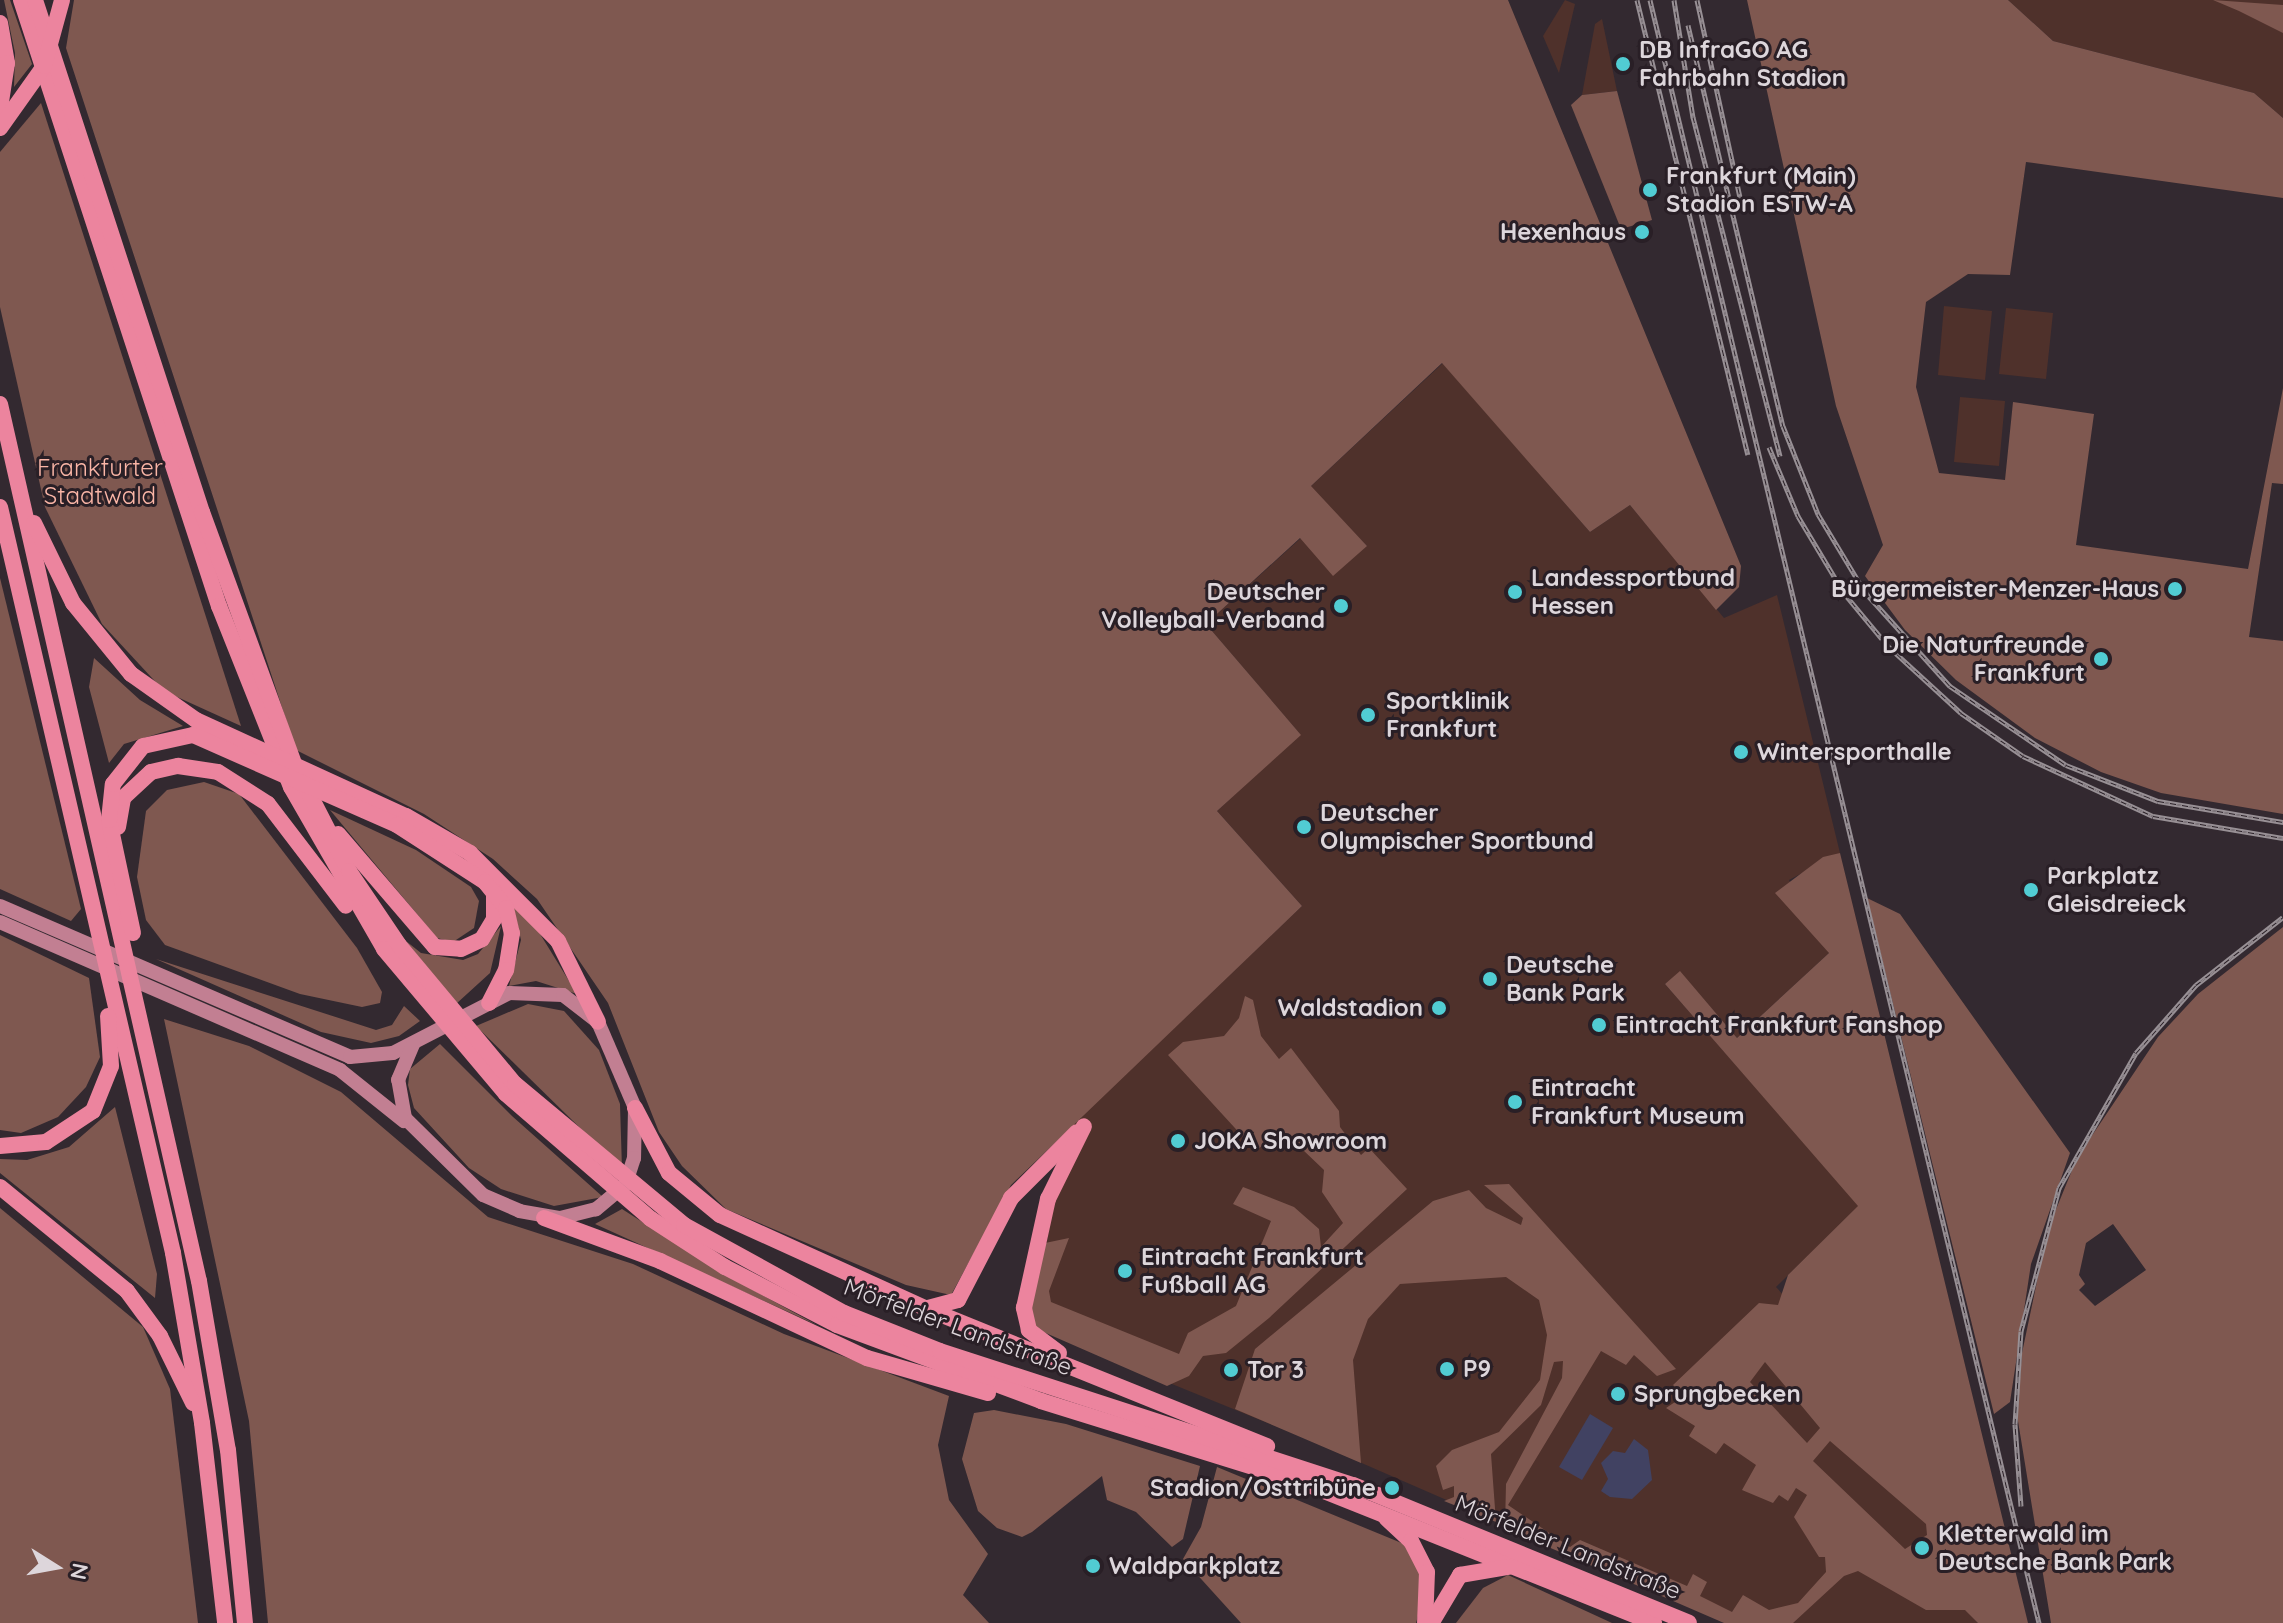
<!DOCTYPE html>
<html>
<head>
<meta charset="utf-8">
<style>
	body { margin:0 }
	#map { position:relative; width:2283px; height:1623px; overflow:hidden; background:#332930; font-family:Quicksand,sans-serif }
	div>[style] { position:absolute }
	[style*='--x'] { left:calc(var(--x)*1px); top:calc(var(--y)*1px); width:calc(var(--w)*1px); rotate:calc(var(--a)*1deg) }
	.green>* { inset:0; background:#4f312b }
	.forest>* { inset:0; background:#7f5850 }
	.water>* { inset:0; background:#414262 }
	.major>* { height:14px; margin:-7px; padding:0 7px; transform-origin:7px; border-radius:7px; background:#c27f92 }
	.highway>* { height:16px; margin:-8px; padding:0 8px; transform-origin:8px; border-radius:8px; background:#ec849e }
	.rail>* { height:5px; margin-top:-2.5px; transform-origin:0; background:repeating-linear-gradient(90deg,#291f26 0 6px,#989095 0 12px); box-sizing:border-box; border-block:2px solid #989095 }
	.dots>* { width:22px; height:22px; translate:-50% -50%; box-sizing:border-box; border:4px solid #291f26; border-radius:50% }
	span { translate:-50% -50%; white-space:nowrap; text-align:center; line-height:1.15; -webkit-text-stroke:6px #291f26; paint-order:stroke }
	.poi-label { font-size:24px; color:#ddd6db; font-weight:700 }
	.left { translate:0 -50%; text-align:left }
	.right { translate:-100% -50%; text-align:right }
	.park-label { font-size:24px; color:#fbb6a7 }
	.street-label { font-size:24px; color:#ddd6db }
	.north { position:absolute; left:16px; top:1527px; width:80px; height:80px; -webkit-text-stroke:6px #291f26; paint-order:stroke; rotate:101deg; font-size:22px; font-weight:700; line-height:32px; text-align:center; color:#ddd6db }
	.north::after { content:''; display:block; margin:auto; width:28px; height:36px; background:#ddd6db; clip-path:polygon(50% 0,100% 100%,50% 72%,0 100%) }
</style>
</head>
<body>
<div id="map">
	<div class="green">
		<div style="clip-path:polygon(1565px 0,1575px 4px,1559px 73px,1543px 36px)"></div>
		<div style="clip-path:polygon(2008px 0,2283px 0,2283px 118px,2254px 93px,2053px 41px)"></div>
		<div style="clip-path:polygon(1602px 19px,1617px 91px,1582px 95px,1595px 24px)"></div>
		<div style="clip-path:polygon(1944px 306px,1992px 311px,1985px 380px,1938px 375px)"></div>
		<div style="clip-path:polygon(2006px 308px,2053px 313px,2046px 379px,1999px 374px)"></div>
		<div style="clip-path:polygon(1443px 363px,1590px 532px,1630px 505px,1724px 618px,1777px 595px,1840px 853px,1789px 880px,1829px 953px,1737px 1038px,1680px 972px,1665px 984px,1859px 1206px,1776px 1287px,1947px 1473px,1953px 1609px,1966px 1610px,1978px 1623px,1729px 1623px,1295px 1434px,1032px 1327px,1056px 1189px,1084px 1140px,1070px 1127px,1302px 906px,1217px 811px,1300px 734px,1206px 624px,1301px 538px,1367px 546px,1310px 487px)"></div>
		<div style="clip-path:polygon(1960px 397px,2005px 401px,1999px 466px,1954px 462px)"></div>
	</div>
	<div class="forest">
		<div style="clip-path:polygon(4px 0,10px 0,32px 64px,14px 87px,15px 53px)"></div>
		<div style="clip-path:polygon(74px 0,1508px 0,1741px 566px,1739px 587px,1716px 610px,1630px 505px,1590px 532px,1442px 363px,1311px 486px,1367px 546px,1333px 576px,1300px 538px,1206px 624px,1301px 735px,1217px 811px,1302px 906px,1011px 1185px,951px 1295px,906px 1285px,726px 1209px,682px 1166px,659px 1132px,608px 1003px,537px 899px,493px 859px,424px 814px,296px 750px,66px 48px)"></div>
		<div style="clip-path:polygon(1747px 0,2008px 0,2053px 41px,2254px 93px,2283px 118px,2283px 198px,2026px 162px,2010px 275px,1968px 274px,1926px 302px,1916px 387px,1939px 473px,2005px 480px,2013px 402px,2094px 414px,2076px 545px,2248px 569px,2283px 388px,2283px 484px,2272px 483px,2249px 637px,2283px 641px,2283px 814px,2161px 793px,2101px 772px,2035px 738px,1956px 680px,1905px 630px,1865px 576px,1883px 545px,1836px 406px)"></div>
		<div style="clip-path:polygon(2213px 0,2283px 5px,2283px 33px,2239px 11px)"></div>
		<div style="clip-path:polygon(1617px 91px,1652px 220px,1621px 229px,1571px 105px,1582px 95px)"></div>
		<div style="clip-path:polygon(41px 103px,241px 726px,164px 691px,102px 624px,45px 507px,0 307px,0 152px)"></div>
		<div style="clip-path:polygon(0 578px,81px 909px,71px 921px,0 889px)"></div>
		<div style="clip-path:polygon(94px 658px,140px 700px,183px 726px,124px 744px,109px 763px,89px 687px)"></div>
		<div style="clip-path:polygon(204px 782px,239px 794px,357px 948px,382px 992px,380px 1003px,362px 1007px,300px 994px,165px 945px,146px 920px,137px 877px,146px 811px,167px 790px)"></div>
		<div style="clip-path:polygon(330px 810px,416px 850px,471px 887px,479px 901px,474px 928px,453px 942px,437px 938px)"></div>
		<div style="clip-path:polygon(evenodd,1840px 853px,2028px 1623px,1978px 1623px,1965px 1610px,1926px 1610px,1858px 1571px,1844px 1576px,1793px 1623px,1724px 1623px,1511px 1531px,1505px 1527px,1506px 1484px,1562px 1378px,1563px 1361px,1554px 1362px,1541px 1405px,1491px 1454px,1496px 1522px,1444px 1501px,1454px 1497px,1454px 1486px,1443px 1490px,1436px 1466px,1452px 1450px,1499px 1432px,1540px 1380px,1547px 1335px,1539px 1300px,1506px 1277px,1400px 1284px,1368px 1319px,1353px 1360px,1361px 1463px,1235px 1409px,1255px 1349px,1433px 1201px,1469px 1190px,1486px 1208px,1521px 1225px,1523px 1218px,1484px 1185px,1509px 1184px,1676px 1369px,1657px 1376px,1634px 1355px,1626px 1365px,1601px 1351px,1508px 1505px,1570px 1547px,1580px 1540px,1687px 1586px,1693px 1574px,1707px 1582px,1700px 1596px,1732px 1612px,1743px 1595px,1769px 1610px,1798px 1603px,1826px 1572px,1825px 1557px,1819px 1557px,1794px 1517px,1807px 1495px,1796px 1488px,1788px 1501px,1779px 1495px,1773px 1503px,1742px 1490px,1756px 1465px,1724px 1443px,1716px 1454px,1689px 1436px,1695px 1426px,1666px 1408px,1684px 1396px,1673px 1385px,1759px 1303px,1778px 1305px,1788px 1275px,1858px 1206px,1665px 984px,1680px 971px,1737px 1038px,1829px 953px,1775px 893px,1823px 857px,1840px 853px,1765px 1362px,1820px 1428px,1807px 1443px,1750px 1382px,1765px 1362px,1840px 853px,1830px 1441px,1926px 1524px,1927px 1535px,1905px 1549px,1813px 1461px,1830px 1441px)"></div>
		<div style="clip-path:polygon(1867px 898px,1900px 914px,2070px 1153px,2031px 1264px,2010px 1402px,1994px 1414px)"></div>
		<div style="clip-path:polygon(512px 901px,537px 929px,577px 994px,536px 981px,509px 986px,521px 940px)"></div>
		<div style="clip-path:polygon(501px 926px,490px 973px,456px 1004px,406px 941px,421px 953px,463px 960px,478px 954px)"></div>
		<div style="clip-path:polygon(evenodd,2283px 927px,2283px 1623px,2051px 1623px,2017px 1415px,2022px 1353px,2048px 1229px,2077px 1158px,2158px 1037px,2198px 994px,2283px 927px,2113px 1224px,2146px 1270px,2095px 1306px,2079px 1290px,2085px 1284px,2079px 1275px,2086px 1243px,2113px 1224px)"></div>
		<div style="clip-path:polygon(0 935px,89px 978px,100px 1057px,86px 1087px,58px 1117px,21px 1133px,0 1130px)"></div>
		<div style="clip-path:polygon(156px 959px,376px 1030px,392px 1025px,404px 1006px,420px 1021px,399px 1036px,371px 1043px,321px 1032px)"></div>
		<div style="clip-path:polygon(1245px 996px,1253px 1000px,1261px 1036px,1279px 1059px,1291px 1048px,1339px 1111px,1340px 1127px,1361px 1155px,1369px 1148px,1407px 1189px,1269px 1318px,1226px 1353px,1203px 1356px,1189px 1376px,1167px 1386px,1032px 1327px,1031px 1299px,1045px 1243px,1069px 1238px,1049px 1291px,1051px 1302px,1179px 1354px,1188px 1333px,1236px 1306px,1271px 1221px,1233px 1204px,1243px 1187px,1294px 1207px,1319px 1229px,1321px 1247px,1343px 1223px,1322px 1192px,1324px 1170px,1281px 1129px,1256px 1151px,1168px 1055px,1183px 1042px,1224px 1036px,1239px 1018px)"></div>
		<div style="clip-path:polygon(528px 1004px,564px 1011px,599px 1050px,620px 1104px,622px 1169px,476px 1026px)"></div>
		<div style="clip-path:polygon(164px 1019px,249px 1046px,341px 1092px,488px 1217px,633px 1264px,784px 1334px,949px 1396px,938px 1445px,949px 1500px,988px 1554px,963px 1595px,989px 1623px,268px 1623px,249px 1421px)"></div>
		<div style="clip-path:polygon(440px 1044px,512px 1116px,603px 1197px,554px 1206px,501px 1189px,469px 1168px,414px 1108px,408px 1085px,410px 1069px)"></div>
		<div style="clip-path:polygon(115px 1107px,157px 1274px,155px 1298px,0 1173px,0 1159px,27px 1160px,69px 1147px)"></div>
		<div style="clip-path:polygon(0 1208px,143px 1327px,170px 1389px,198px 1623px,0 1623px)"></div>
		<div style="clip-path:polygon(622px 1209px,722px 1273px,817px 1325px,595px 1224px)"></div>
		<div style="clip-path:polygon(994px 1410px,1066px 1424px,1200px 1466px,1183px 1539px,1172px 1547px,1136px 1512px,1107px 1500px,1102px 1476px,1032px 1532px,1022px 1537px,997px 1528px,978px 1511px,962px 1459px,974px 1413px)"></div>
		<div style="clip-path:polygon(1217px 1467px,1404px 1544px,1418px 1564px,1423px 1598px,1416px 1623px,1241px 1623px,1183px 1559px,1201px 1527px)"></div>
		<div style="clip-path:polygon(1508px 1575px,1612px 1623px,1456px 1623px,1483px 1588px)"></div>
	</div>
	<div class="water">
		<div style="clip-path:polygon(1590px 1414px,1613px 1428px,1582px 1480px,1559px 1467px)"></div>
		<div style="clip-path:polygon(1634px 1439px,1648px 1450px,1652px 1480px,1632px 1499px,1610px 1497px,1601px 1491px,1608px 1479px,1601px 1463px,1613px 1451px,1625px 1453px)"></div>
	</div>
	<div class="major">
		<div style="--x:0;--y:906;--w:381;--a:23.3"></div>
		<div style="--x:350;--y:1057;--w:43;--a:-5.3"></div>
		<div style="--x:393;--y:1053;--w:131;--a:-27.3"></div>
		<div style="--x:509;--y:993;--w:54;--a:2.1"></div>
		<div style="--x:563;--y:995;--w:44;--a:37.6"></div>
		<div style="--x:598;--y:1022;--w:94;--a:66.7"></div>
		<div style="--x:635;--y:1108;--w:50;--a:91.1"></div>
		<div style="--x:634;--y:1158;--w:28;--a:108"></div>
		<div style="--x:625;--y:1185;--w:38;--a:140"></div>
		<div style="--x:596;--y:1209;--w:38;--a:166"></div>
		<div style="--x:559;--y:1218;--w:40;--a:-170"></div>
		<div style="--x:520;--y:1211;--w:40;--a:-156.6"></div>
		<div style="--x:483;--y:1195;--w:110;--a:-135.4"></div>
		<div style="--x:405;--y:1118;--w:39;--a:-100"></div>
		<div style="--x:398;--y:1080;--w:39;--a:-67"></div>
		<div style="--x:0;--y:922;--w:371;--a:23.5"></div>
		<div style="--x:340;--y:1070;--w:82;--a:38.6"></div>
	</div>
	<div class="highway">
		<div style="--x:21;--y:0;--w:638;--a:71.91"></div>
		<div style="--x:219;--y:606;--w:195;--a:68.3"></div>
		<div style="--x:291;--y:787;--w:187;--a:60.1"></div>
		<div style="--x:384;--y:949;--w:189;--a:49.9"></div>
		<div style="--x:506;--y:1094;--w:191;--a:40.8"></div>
		<div style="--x:651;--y:1219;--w:88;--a:33"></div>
		<div style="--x:725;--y:1267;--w:126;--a:27.4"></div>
		<div style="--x:837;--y:1325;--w:218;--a:20.4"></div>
		<div style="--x:1041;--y:1401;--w:275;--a:17.3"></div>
		<div style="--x:1304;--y:1483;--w:377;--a:21.8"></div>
		<div style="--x:35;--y:0;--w:539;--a:71.94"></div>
		<div style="--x:202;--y:512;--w:270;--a:69.9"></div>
		<div style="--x:295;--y:766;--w:118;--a:62.8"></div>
		<div style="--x:349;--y:871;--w:89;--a:56"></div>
		<div style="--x:399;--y:945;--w:181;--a:50.2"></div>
		<div style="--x:515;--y:1084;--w:220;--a:39.8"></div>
		<div style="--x:684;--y:1225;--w:183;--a:28.8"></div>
		<div style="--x:844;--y:1313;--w:103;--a:21.6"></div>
		<div style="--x:940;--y:1351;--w:434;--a:18"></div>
		<div style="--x:1353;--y:1485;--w:363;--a:22.3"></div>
		<div style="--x:0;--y:23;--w:41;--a:80.1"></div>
		<div style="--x:7;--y:63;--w:46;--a:98.8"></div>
		<div style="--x:0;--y:128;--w:76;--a:-54.6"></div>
		<div style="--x:44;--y:66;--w:68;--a:-74.7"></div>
		<div style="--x:0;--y:404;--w:899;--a:77.22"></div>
		<div style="--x:199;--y:1281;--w:171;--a:80.3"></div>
		<div style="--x:228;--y:1450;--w:174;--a:84.4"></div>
		<div style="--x:0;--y:507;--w:766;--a:76.94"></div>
		<div style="--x:173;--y:1253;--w:172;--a:80.3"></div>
		<div style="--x:202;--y:1423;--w:201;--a:83.4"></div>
		<div style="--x:34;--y:523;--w:89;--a:64"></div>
		<div style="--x:73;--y:603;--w:92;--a:50.8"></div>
		<div style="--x:131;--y:674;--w:80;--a:35.3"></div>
		<div style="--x:196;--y:720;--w:231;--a:24.6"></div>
		<div style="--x:406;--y:816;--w:74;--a:30"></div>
		<div style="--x:470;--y:853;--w:124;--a:45"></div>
		<div style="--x:558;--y:941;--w:90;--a:63.7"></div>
		<div style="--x:118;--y:827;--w:29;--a:-80"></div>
		<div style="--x:123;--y:798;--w:38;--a:-43"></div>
		<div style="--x:151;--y:772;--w:28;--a:-13"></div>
		<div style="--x:178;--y:766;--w:40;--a:8.5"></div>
		<div style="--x:218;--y:772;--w:59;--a:32.6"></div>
		<div style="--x:268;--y:804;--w:128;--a:52.6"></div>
		<div style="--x:338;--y:834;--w:149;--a:49.4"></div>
		<div style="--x:435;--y:947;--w:26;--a:4"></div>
		<div style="--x:461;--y:949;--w:23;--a:-25"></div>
		<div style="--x:482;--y:939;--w:23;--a:-59"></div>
		<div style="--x:494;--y:919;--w:28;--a:-90"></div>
		<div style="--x:133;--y:933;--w:116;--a:-102"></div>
		<div style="--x:109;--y:820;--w:36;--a:-84"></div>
		<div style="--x:113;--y:784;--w:48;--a:-51.7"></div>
		<div style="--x:143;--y:746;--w:51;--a:-12.4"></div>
		<div style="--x:193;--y:735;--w:223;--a:23.8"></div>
		<div style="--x:397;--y:825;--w:105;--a:32.9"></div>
		<div style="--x:485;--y:882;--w:33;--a:51"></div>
		<div style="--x:506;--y:908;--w:26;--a:77"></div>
		<div style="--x:512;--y:933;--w:37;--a:99"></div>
		<div style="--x:506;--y:970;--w:37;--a:117"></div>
		<div style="--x:635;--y:1108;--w:73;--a:62.4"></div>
		<div style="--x:669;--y:1173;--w:66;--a:39.5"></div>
		<div style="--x:720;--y:1215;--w:225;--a:24.4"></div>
		<div style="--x:925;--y:1308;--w:369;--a:22"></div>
		<div style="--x:0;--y:1146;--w:46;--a:-5"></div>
		<div style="--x:46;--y:1142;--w:56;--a:-33.4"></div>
		<div style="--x:93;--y:1111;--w:48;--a:-68.2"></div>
		<div style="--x:111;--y:1066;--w:50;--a:-93.4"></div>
		<div style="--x:0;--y:1187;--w:164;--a:39.3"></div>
		<div style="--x:127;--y:1291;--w:56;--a:53.7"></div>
		<div style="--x:160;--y:1336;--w:75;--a:63.8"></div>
		<div style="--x:544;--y:1218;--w:124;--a:20.3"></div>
		<div style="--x:660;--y:1261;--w:229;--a:25.1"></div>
		<div style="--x:867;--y:1358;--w:126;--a:16.1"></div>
		<div style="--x:928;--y:1308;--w:31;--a:-15"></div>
		<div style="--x:958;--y:1300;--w:115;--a:-62.5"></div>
		<div style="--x:1011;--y:1198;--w:93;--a:-45"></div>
		<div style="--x:1059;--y:1353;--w:38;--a:-143"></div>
		<div style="--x:1029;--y:1330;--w:23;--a:-103"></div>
		<div style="--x:1024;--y:1308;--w:112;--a:-77.6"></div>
		<div style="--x:1048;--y:1199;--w:81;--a:-63.7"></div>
		<div style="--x:1386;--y:1518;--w:34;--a:43"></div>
		<div style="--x:1411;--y:1541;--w:35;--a:63"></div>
		<div style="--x:1427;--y:1572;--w:51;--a:92.2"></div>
		<div style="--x:1432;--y:1622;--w:55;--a:-59.2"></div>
		<div style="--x:1460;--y:1575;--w:49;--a:-9.5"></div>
	</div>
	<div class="rail">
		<div style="--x:1637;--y:0;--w:468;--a:76.3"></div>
		<div style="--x:1650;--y:0;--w:1669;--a:76.52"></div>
		<div style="--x:1674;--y:0;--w:119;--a:80.8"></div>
		<div style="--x:1693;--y:117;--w:350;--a:75.6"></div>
		<div style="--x:1697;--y:0;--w:211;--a:77.7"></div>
		<div style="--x:1688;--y:25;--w:412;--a:76.7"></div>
		<div style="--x:1783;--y:426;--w:95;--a:68.3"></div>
		<div style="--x:1818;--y:514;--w:91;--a:58.9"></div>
		<div style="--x:1865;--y:592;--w:127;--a:47.9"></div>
		<div style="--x:1950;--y:686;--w:140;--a:34.3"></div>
		<div style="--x:2066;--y:765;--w:99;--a:21.4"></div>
		<div style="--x:2158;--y:801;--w:127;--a:9.5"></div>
		<div style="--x:1769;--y:447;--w:75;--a:67.2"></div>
		<div style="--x:1798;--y:516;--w:90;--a:59.1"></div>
		<div style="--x:1844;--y:593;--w:69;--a:50.3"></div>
		<div style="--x:1888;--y:646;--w:99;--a:42.5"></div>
		<div style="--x:1961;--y:713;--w:75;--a:34.7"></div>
		<div style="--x:2023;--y:756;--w:143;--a:24.8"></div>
		<div style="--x:2153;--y:816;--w:132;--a:9.6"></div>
		<div style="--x:2021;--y:1506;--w:82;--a:-94.2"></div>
		<div style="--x:2015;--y:1424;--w:93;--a:-86.3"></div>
		<div style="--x:2021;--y:1331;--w:148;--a:-75.1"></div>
		<div style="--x:2059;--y:1188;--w:155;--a:-60.3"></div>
		<div style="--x:2136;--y:1053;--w:91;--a:-48.6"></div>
		<div style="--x:2196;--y:985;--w:110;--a:-38"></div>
	</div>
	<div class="dots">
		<div style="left:1623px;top:64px;background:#51ccd3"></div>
		<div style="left:1650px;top:190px;background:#51ccd3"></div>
		<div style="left:1642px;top:232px;background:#51ccd3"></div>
		<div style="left:2175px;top:589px;background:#51ccd3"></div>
		<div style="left:1515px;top:592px;background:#51ccd3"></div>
		<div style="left:1341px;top:606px;background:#51ccd3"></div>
		<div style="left:2101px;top:659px;background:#51ccd3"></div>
		<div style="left:1368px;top:715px;background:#51ccd3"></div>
		<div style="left:1741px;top:752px;background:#51ccd3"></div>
		<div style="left:1304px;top:827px;background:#51ccd3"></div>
		<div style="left:2031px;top:890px;background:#51ccd3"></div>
		<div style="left:1490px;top:979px;background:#51ccd3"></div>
		<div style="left:1439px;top:1008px;background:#51ccd3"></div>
		<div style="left:1599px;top:1025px;background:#51ccd3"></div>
		<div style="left:1515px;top:1102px;background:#51ccd3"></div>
		<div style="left:1178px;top:1141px;background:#51ccd3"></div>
		<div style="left:1125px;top:1271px;background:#51ccd3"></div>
		<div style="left:1447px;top:1369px;background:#51ccd3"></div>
		<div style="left:1231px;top:1370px;background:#51ccd3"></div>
		<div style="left:1618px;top:1394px;background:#51ccd3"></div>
		<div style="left:1392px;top:1488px;background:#51ccd3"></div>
		<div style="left:1922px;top:1548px;background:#51ccd3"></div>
		<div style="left:1093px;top:1566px;background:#51ccd3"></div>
	</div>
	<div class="poi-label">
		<span class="left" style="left:1639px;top:64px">DB InfraGO AG<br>Fahrbahn Stadion</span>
		<span class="left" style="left:1666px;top:190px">Frankfurt (Main)<br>Stadion ESTW-A</span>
		<span class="right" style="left:1626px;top:232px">Hexenhaus</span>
		<span class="left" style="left:1531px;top:592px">Landessportbund<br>Hessen</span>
		<span class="right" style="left:2159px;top:589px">Bürgermeister-Menzer-Haus</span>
		<span class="right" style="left:1325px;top:606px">Deutscher<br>Volleyball-Verband</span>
		<span class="right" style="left:2085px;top:659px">Die Naturfreunde<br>Frankfurt</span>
		<span class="left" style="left:1386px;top:715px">Sportklinik<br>Frankfurt</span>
		<span class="left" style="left:1757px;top:752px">Wintersporthalle</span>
		<span class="left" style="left:1320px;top:827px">Deutscher<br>Olympischer Sportbund</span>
		<span class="left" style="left:2047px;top:890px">Parkplatz<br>Gleisdreieck</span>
		<span class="left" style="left:1506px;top:979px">Deutsche<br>Bank Park</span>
		<span class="right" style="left:1423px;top:1008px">Waldstadion</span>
		<span class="left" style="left:1615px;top:1025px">Eintracht Frankfurt Fanshop</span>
		<span class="left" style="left:1531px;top:1102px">Eintracht<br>Frankfurt Museum</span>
		<span class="left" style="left:1194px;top:1141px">JOKA Showroom</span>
		<span class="left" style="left:1141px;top:1271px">Eintracht Frankfurt<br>Fußball AG</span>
		<span class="left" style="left:1463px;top:1369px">P9</span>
		<span class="left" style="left:1247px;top:1370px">Tor 3</span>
		<span class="left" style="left:1634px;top:1394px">Sprungbecken</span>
		<span class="right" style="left:1376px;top:1488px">Stadion/Osttribüne</span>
		<span class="left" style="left:1938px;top:1548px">Kletterwald im<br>Deutsche Bank Park</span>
		<span class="left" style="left:1109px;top:1566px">Waldparkplatz</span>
	</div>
	<div class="park-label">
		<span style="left:100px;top:482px">Frankfurter<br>Stadtwald</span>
	</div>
	<div class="street-label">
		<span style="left:958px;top:1327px;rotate:20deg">Mörfelder Landstraße</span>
		<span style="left:1568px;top:1547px;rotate:22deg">Mörfelder Landstraße</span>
	</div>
	<div class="north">N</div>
</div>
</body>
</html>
